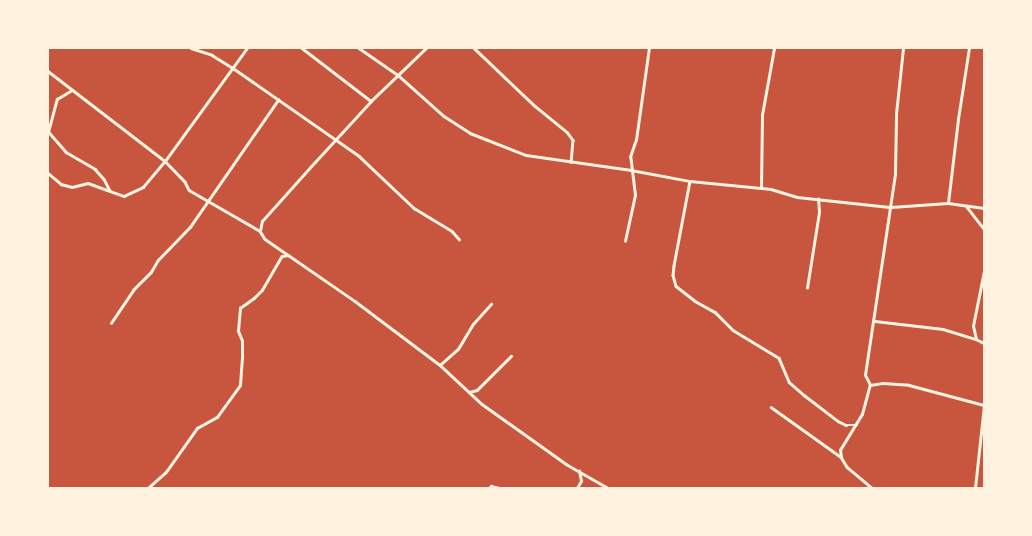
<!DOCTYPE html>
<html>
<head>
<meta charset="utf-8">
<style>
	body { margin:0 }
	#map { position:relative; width:1032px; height:536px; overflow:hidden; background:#c8553d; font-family:Arial,sans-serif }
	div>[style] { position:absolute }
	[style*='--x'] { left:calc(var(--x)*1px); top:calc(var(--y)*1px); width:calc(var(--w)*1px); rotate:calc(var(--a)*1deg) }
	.minor>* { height:2.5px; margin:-1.25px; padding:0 1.25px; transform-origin:1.25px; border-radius:1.25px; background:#fff3e0 }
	span { translate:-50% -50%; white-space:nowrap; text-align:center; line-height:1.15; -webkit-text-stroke:4px #fff3e0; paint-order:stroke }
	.frame { position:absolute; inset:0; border:49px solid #fff3e0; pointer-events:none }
</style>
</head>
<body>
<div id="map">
	<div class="minor">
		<div style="--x:191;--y:48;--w:22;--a:18"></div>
		<div style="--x:212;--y:55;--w:25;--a:32"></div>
		<div style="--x:233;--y:68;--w:154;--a:34.9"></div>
		<div style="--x:359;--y:156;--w:76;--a:43.4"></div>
		<div style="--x:414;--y:208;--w:44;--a:31.2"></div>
		<div style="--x:452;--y:231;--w:11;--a:49"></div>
		<div style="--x:302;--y:48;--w:87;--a:37.5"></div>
		<div style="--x:359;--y:48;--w:47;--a:34.7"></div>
		<div style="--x:398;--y:75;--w:62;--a:41.7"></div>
		<div style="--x:444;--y:116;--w:31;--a:33"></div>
		<div style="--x:470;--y:133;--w:60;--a:21.4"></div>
		<div style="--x:526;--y:155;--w:106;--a:8.1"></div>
		<div style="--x:631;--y:170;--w:60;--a:10.6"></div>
		<div style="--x:690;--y:181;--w:81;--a:5.6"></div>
		<div style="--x:771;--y:189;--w:27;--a:17"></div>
		<div style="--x:797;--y:197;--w:95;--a:6.1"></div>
		<div style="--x:891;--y:207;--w:57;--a:-4"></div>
		<div style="--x:948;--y:203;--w:36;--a:8"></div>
		<div style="--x:474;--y:48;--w:84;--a:43.6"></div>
		<div style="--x:535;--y:106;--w:41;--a:39.1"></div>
		<div style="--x:567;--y:132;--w:10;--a:53"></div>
		<div style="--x:573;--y:140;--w:22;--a:95"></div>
		<div style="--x:48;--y:71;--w:148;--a:37.6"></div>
		<div style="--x:165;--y:161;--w:29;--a:46"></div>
		<div style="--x:185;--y:182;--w:9;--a:63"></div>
		<div style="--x:189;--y:190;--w:82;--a:30"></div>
		<div style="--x:260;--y:231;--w:9;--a:58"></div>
		<div style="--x:265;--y:239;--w:109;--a:34.6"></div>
		<div style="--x:355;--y:301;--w:106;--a:37"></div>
		<div style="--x:440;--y:365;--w:57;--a:42.9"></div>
		<div style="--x:482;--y:404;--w:103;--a:35.5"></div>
		<div style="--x:566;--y:464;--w:48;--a:29.7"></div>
		<div style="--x:48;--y:131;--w:28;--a:49"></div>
		<div style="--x:66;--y:152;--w:34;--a:30"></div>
		<div style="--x:95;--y:169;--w:13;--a:48"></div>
		<div style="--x:104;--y:179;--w:13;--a:63"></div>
		<div style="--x:48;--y:132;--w:34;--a:-75"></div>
		<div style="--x:57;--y:99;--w:17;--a:-31"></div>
		<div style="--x:48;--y:173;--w:17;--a:40"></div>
		<div style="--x:61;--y:184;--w:11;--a:15"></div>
		<div style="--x:72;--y:187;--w:16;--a:-14"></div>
		<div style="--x:88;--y:183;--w:38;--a:20"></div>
		<div style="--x:124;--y:196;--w:21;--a:-25"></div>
		<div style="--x:143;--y:187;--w:34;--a:-50"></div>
		<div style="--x:165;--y:161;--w:140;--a:-54"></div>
		<div style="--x:690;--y:181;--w:86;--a:100.7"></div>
		<div style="--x:674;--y:266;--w:9;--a:96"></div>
		<div style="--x:673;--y:275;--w:11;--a:75"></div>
		<div style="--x:676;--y:286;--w:24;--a:38"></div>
		<div style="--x:695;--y:301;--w:23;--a:29"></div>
		<div style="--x:715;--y:312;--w:25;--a:45"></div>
		<div style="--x:733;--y:330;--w:54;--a:31.3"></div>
		<div style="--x:779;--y:358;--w:26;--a:67"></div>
		<div style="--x:789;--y:382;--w:20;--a:41"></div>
		<div style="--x:804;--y:395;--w:43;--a:37.4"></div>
		<div style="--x:838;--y:421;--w:9;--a:27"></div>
		<div style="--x:846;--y:425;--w:11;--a:0"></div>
		<div style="--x:761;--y:187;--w:72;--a:-89.2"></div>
		<div style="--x:762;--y:115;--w:68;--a:-79.8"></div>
		<div style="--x:948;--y:203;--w:85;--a:-83.2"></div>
		<div style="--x:958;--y:119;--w:72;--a:-81.2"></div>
		<div style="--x:967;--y:207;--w:28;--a:52"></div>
		<div style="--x:260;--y:231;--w:10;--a:-79"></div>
		<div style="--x:262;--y:221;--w:79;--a:-48.1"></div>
		<div style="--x:315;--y:162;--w:83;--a:-47.4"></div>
		<div style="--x:371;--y:101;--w:76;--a:-43.9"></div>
		<div style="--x:625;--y:241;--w:47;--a:-77.7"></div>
		<div style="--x:635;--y:195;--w:38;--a:-97"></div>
		<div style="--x:630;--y:157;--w:18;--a:-71"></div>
		<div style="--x:636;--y:140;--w:93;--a:-82"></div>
		<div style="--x:807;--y:288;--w:77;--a:-81"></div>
		<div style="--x:819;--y:212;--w:13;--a:-94"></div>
		<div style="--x:875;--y:321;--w:68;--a:6.7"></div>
		<div style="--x:943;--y:329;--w:34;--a:17"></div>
		<div style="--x:976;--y:339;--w:9;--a:27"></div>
		<div style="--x:111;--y:323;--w:40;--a:-56"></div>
		<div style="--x:133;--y:290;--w:25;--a:-45"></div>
		<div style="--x:151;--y:272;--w:14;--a:-60"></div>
		<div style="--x:158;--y:260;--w:46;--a:-45.9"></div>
		<div style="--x:190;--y:227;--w:155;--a:-55.3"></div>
		<div style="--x:976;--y:339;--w:13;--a:-103"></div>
		<div style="--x:973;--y:326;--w:56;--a:-78.7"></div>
		<div style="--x:440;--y:365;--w:24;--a:-42"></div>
		<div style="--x:458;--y:349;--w:29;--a:-59"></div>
		<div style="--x:473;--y:324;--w:27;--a:-48"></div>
		<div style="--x:870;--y:385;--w:13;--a:-9"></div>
		<div style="--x:883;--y:383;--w:26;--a:4"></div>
		<div style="--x:909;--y:385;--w:78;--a:14.9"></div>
		<div style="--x:469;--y:392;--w:8;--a:-14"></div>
		<div style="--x:477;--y:390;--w:48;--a:-45"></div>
		<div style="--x:771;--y:407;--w:86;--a:35.5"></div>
		<div style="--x:841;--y:457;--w:12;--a:59"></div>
		<div style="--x:847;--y:467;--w:33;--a:40"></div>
		<div style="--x:841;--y:457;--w:7;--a:-98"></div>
		<div style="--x:840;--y:450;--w:42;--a:-58.6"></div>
		<div style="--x:862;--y:414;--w:30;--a:-75"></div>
		<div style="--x:870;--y:385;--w:11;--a:-117"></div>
		<div style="--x:865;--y:375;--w:203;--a:-81.5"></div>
		<div style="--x:895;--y:174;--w:60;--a:-89"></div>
		<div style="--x:896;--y:114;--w:66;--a:-83.9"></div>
		<div style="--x:148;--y:488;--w:24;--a:-42"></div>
		<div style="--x:166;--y:472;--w:54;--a:-54.8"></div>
		<div style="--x:197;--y:428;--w:23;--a:-29"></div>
		<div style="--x:217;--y:417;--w:39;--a:-54"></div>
		<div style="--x:240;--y:385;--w:26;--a:-86"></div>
		<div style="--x:242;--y:359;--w:18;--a:-90"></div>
		<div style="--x:242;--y:341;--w:11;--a:-112"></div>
		<div style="--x:238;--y:331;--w:23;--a:-85"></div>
		<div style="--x:240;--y:308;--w:17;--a:-36"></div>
		<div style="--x:254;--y:298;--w:11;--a:-45"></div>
		<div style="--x:262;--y:290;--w:39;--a:-60"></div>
		<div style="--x:282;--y:256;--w:6;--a:-9"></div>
		<div style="--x:489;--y:488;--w:3;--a:-45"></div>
		<div style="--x:491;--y:486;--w:9;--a:13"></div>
		<div style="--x:577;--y:488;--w:8;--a:-60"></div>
		<div style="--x:581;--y:481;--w:10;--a:-101"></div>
		<div style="--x:975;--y:488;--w:83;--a:-83.8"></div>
	</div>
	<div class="frame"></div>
</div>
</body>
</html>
